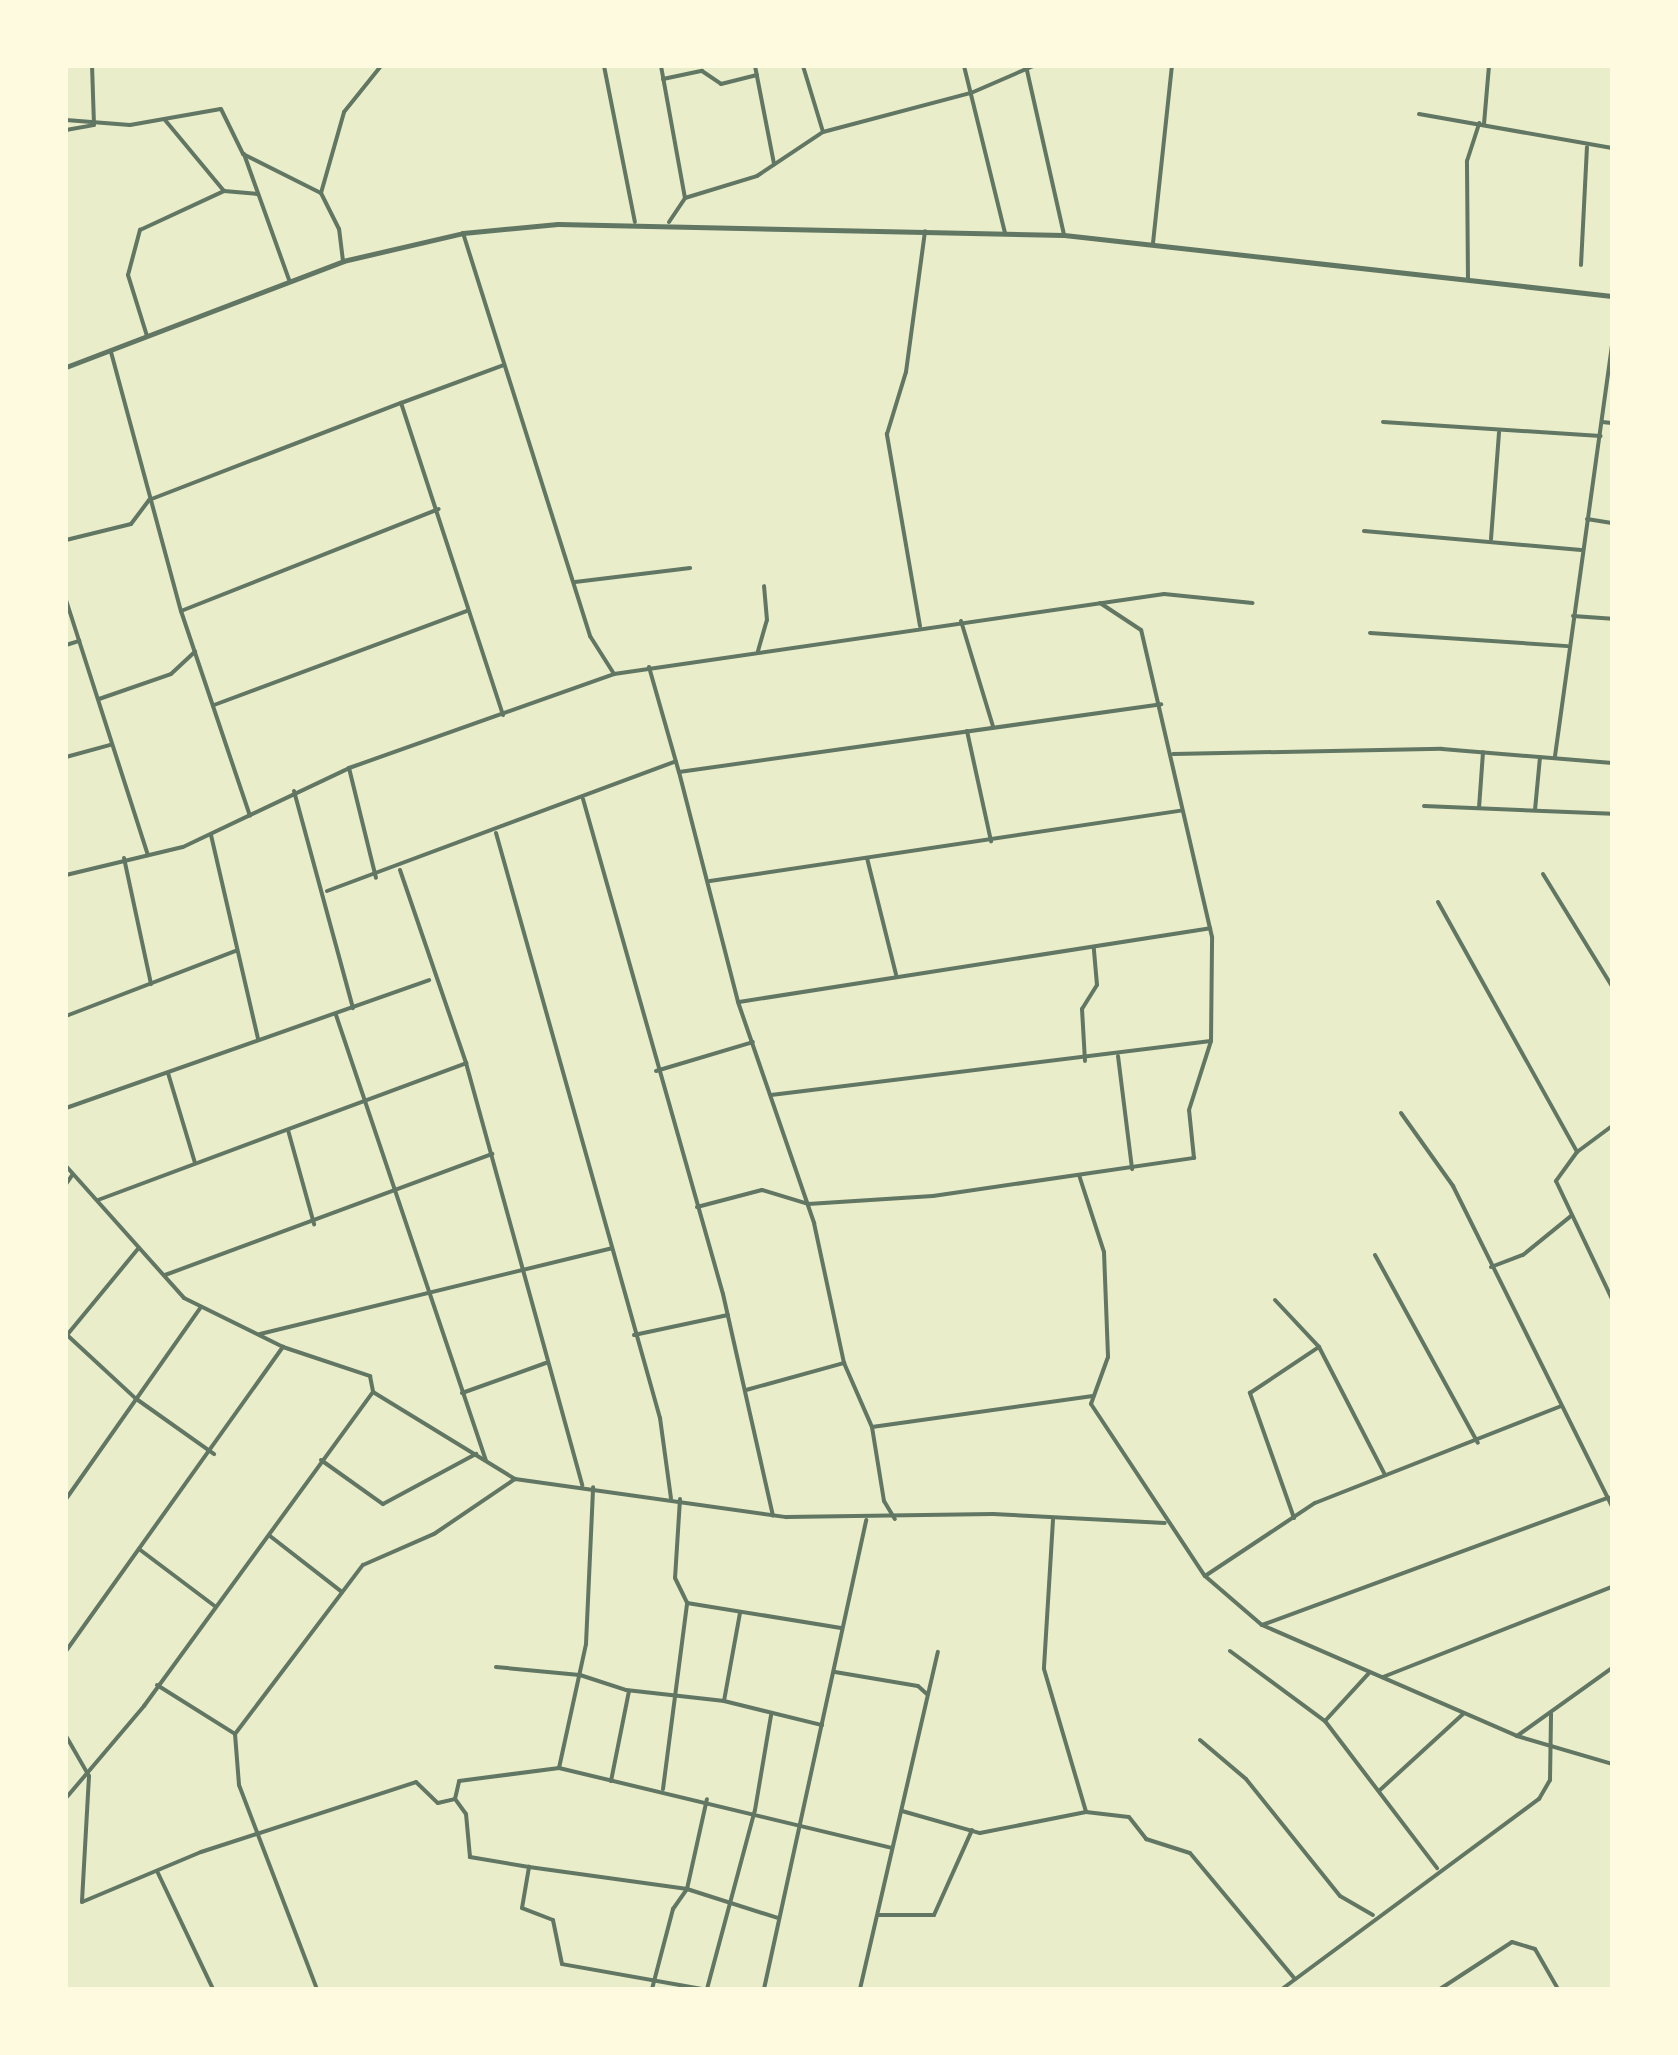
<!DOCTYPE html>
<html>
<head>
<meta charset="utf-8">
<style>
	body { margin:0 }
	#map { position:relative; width:1678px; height:2055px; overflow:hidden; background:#e9edc9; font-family:"Source Sans 3",sans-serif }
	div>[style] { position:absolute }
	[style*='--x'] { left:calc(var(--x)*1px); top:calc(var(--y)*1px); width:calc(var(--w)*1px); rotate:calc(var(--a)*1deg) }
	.minor>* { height:4px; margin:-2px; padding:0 2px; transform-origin:2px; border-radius:2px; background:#617663 }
	.tertiary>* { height:5px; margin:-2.5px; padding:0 2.5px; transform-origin:2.5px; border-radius:2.5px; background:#617663 }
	span { translate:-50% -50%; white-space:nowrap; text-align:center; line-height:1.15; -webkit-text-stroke:6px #fefae0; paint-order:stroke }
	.frame { position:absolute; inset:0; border:68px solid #fefae0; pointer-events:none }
</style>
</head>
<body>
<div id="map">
	<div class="minor">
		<div style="--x:604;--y:66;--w:159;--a:78.8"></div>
		<div style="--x:661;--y:66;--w:134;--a:79.7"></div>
		<div style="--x:755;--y:66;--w:100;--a:79"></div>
		<div style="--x:803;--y:66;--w:69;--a:73.1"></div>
		<div style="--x:964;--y:66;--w:172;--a:76.2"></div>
		<div style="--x:1026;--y:66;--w:173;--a:77.3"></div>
		<div style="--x:663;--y:79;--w:40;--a:-12"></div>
		<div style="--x:702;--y:71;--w:23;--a:34"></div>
		<div style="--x:721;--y:84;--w:37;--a:-14"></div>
		<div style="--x:1419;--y:114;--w:196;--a:10"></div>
		<div style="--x:66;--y:120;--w:64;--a:4.5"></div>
		<div style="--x:130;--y:125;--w:92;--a:-10"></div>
		<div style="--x:221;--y:109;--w:50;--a:63.9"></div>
		<div style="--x:243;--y:154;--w:87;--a:26.6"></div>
		<div style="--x:165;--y:120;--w:92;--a:50.3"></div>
		<div style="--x:1484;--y:124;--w:58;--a:-85.1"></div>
		<div style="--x:66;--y:130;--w:28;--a:-10"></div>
		<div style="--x:94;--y:125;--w:59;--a:-91.9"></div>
		<div style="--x:244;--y:154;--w:134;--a:70.3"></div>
		<div style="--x:669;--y:222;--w:29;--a:-56"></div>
		<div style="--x:685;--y:198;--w:75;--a:-17"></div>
		<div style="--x:757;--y:176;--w:79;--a:-33.7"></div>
		<div style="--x:823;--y:132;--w:153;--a:-14.8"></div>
		<div style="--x:971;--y:93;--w:68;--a:-23.5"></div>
		<div style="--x:463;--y:233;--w:423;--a:72.5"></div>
		<div style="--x:590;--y:636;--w:45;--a:57.7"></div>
		<div style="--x:614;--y:674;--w:556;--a:-8.28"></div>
		<div style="--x:1164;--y:594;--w:89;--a:5.8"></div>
		<div style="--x:1153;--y:243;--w:178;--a:-83.9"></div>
		<div style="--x:343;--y:261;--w:32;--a:-97"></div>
		<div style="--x:339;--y:229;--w:40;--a:-116.6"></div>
		<div style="--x:321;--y:193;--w:84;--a:-74.1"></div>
		<div style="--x:344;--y:112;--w:59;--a:-51.2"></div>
		<div style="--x:1581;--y:265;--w:118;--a:-87.1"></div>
		<div style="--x:1468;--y:280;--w:119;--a:-90.5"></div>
		<div style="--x:1467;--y:161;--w:40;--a:-72"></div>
		<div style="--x:147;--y:336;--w:64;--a:-107.3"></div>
		<div style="--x:128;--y:275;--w:47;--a:-75.1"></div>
		<div style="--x:140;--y:230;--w:93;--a:-24.9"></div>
		<div style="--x:224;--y:191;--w:34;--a:5"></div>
		<div style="--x:111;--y:352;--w:268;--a:74.9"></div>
		<div style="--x:181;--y:611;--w:216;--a:71.4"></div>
		<div style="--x:1383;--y:422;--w:218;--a:3.7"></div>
		<div style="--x:1602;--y:422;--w:10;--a:6"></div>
		<div style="--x:1587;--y:519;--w:25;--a:9"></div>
		<div style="--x:1364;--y:531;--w:218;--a:5"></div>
		<div style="--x:1491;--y:539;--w:107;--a:-85.7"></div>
		<div style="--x:66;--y:540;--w:67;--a:-13.8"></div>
		<div style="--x:131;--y:524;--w:30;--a:-53"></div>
		<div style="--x:149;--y:500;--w:270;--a:-21.1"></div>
		<div style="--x:575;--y:582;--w:116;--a:-6.9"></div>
		<div style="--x:66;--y:600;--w:268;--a:72.2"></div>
		<div style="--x:181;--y:611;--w:277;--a:-21.6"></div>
		<div style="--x:1573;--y:616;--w:39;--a:4"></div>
		<div style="--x:961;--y:621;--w:110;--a:73.1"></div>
		<div style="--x:920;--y:626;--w:195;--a:-99.8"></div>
		<div style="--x:887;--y:434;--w:65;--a:-73"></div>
		<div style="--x:906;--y:372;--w:142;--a:-82.3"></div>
		<div style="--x:1370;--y:633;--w:198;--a:3.8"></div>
		<div style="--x:66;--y:645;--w:14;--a:-17"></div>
		<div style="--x:758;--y:651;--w:32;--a:-74"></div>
		<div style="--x:767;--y:620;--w:34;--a:-95"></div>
		<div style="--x:649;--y:667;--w:109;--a:74.1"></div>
		<div style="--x:679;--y:772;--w:487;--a:-8"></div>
		<div style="--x:99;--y:699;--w:76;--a:-19.1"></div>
		<div style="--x:171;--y:674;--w:33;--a:-43"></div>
		<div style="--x:214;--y:705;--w:270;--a:-20.4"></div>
		<div style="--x:503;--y:715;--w:328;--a:-108.1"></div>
		<div style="--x:401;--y:403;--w:110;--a:-20.3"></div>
		<div style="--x:967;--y:731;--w:113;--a:77.7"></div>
		<div style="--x:1173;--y:754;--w:269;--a:-1.1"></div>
		<div style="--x:1442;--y:749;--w:171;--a:4.7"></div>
		<div style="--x:1555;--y:756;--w:417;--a:-82.1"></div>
		<div style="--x:66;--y:757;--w:46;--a:-15.3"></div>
		<div style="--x:349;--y:768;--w:113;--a:76.2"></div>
		<div style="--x:679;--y:772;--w:237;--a:75.6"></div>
		<div style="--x:738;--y:1002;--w:234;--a:71"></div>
		<div style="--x:814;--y:1223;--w:143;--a:77.9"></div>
		<div style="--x:844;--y:1363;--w:70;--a:66.4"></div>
		<div style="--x:872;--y:1427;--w:75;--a:80.8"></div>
		<div style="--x:884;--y:1501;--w:21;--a:59"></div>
		<div style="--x:294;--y:791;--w:225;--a:74.8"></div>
		<div style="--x:583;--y:799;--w:514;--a:74.21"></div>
		<div style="--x:723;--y:1294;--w:227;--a:77.3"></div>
		<div style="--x:1424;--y:806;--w:188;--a:2.4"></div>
		<div style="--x:1479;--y:808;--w:56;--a:-85.9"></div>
		<div style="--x:1535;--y:810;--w:53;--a:-84.6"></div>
		<div style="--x:496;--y:833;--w:608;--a:74.34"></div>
		<div style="--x:660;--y:1418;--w:81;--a:82.2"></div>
		<div style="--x:211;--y:835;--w:209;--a:77"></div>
		<div style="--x:124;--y:858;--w:129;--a:77.9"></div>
		<div style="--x:867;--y:858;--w:120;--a:76"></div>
		<div style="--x:400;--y:870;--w:204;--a:71.1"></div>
		<div style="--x:466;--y:1063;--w:438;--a:74.6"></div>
		<div style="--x:1543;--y:874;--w:132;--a:58.4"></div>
		<div style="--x:66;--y:875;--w:120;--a:-13.5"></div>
		<div style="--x:183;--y:847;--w:184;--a:-25.4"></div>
		<div style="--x:349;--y:768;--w:281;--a:-19.5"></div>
		<div style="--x:710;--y:881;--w:476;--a:-8.5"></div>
		<div style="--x:327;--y:891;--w:372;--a:-20.4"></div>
		<div style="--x:1438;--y:902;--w:286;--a:60.9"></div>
		<div style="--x:739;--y:1002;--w:477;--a:-8.9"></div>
		<div style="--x:336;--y:1015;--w:470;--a:71.4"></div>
		<div style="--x:66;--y:1016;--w:181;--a:-21"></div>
		<div style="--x:1118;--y:1056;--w:114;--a:82.9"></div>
		<div style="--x:1085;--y:1061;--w:52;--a:-93.3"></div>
		<div style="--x:1082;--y:1009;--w:28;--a:-58"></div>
		<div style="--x:1097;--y:985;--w:38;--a:-95"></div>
		<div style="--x:656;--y:1071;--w:101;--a:-16.6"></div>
		<div style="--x:168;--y:1073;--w:94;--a:73.3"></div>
		<div style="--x:771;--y:1095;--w:443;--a:-7"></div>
		<div style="--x:66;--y:1108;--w:385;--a:-19.4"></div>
		<div style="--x:1401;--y:1113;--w:90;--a:54.5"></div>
		<div style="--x:1453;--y:1186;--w:357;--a:63.6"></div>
		<div style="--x:1612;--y:1126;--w:44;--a:143.4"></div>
		<div style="--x:1577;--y:1152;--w:36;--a:126"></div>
		<div style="--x:1556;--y:1181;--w:131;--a:64.6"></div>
		<div style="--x:288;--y:1130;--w:98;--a:74.5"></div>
		<div style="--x:66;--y:1166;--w:177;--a:48.2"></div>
		<div style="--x:184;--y:1298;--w:110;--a:26.3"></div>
		<div style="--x:283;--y:1347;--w:92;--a:18.4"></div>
		<div style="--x:370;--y:1376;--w:16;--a:79"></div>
		<div style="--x:373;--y:1392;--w:167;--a:31.5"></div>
		<div style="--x:515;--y:1479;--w:274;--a:8"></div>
		<div style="--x:786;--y:1517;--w:207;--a:-0.8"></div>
		<div style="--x:993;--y:1514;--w:172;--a:3"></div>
		<div style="--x:1079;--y:1175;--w:81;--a:72"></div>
		<div style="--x:1104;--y:1252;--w:105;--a:87.8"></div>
		<div style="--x:1108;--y:1357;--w:50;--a:109.9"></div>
		<div style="--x:1091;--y:1404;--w:206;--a:56.5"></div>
		<div style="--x:1205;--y:1576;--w:75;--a:40.7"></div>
		<div style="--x:1262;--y:1625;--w:278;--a:23.5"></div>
		<div style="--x:1517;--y:1736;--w:99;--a:16.4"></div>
		<div style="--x:66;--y:1184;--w:12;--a:-55"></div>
		<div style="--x:98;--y:1200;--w:393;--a:-20.4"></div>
		<div style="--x:697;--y:1207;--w:67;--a:-14.7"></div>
		<div style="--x:762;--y:1190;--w:48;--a:16.9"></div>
		<div style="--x:808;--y:1204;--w:125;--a:-3.7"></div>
		<div style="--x:933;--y:1196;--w:264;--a:-8.3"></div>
		<div style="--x:1194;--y:1158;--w:48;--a:-95.9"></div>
		<div style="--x:1189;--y:1110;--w:72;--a:-72.3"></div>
		<div style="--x:1211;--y:1041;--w:104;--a:-89.4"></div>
		<div style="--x:1212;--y:937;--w:315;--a:-103"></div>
		<div style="--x:1141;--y:630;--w:49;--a:-146.6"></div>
		<div style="--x:1375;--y:1255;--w:214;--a:61.3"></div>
		<div style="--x:1491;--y:1267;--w:34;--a:-21"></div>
		<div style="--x:1523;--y:1255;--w:62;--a:-39.1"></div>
		<div style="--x:165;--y:1275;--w:349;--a:-20.3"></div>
		<div style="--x:1275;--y:1300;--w:64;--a:46.9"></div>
		<div style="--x:1319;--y:1347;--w:142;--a:62.7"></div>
		<div style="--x:66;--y:1334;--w:94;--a:42.8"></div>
		<div style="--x:135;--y:1398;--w:97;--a:35.3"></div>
		<div style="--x:260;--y:1334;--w:362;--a:-13.7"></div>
		<div style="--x:67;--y:1335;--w:112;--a:-50.5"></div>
		<div style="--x:634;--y:1335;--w:96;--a:-12"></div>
		<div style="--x:746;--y:1390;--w:102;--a:-15.4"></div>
		<div style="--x:462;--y:1393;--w:89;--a:-19.7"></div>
		<div style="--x:872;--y:1427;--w:223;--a:-8"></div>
		<div style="--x:321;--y:1460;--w:76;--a:35.4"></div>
		<div style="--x:383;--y:1504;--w:106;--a:-28.3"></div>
		<div style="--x:66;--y:1499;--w:233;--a:-54.9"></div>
		<div style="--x:680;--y:1499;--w:79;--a:93.6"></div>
		<div style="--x:675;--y:1578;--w:28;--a:64"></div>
		<div style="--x:687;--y:1603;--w:156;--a:9.2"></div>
		<div style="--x:1294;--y:1518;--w:133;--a:-109.4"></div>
		<div style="--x:1250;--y:1393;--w:83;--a:-33.7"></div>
		<div style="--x:1053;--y:1520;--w:149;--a:93.5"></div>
		<div style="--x:1044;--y:1669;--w:149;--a:73.6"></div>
		<div style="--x:270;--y:1536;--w:91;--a:37.9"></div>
		<div style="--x:139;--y:1549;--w:96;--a:37"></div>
		<div style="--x:1205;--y:1576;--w:132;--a:-33.6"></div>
		<div style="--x:1315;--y:1503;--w:264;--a:-21.5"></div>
		<div style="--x:1262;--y:1625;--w:369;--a:-20.2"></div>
		<div style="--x:66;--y:1651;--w:374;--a:-54.5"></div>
		<div style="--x:1230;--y:1651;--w:118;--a:36.4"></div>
		<div style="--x:1325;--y:1721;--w:185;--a:52.7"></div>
		<div style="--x:496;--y:1667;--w:84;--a:5.4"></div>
		<div style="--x:580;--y:1675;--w:48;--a:18.1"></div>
		<div style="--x:626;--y:1690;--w:99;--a:6.4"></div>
		<div style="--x:724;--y:1701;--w:101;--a:13.8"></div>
		<div style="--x:835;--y:1672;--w:84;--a:9.6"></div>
		<div style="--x:918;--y:1686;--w:13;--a:42"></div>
		<div style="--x:1383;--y:1677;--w:246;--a:-21.5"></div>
		<div style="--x:157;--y:1685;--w:92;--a:32.1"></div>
		<div style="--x:235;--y:1734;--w:51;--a:85.5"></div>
		<div style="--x:239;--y:1785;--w:218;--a:69.1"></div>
		<div style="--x:724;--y:1701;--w:89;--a:-79.7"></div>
		<div style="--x:1325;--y:1721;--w:65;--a:-47.5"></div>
		<div style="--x:235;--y:1734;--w:212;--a:-52.9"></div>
		<div style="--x:363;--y:1565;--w:77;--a:-23.6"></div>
		<div style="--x:434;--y:1534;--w:98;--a:-34.2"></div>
		<div style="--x:66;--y:1736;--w:46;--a:60.1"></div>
		<div style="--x:89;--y:1776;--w:126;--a:93.2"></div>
		<div style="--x:82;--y:1902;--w:129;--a:-22.8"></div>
		<div style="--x:201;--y:1852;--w:226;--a:-18"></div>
		<div style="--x:416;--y:1782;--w:30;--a:44"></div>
		<div style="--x:438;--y:1803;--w:17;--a:-13"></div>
		<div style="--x:1517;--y:1736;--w:117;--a:-35.6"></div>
		<div style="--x:1200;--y:1740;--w:60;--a:40.3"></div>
		<div style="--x:1246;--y:1779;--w:150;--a:51.2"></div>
		<div style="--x:1340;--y:1896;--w:38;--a:30"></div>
		<div style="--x:559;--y:1768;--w:127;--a:-77.7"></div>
		<div style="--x:586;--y:1644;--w:157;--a:-87.4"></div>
		<div style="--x:611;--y:1781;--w:92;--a:-78.7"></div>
		<div style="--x:663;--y:1789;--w:188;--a:-82.6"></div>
		<div style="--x:1380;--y:1790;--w:113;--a:-42.5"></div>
		<div style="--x:66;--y:1798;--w:121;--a:-49.7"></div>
		<div style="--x:144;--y:1706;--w:389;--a:-53.9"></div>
		<div style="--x:902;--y:1811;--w:81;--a:15.8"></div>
		<div style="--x:980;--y:1833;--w:108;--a:-11.2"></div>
		<div style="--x:1086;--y:1812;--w:43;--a:6.6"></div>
		<div style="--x:1129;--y:1817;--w:28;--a:52"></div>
		<div style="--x:1146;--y:1839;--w:46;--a:17.7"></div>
		<div style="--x:1190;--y:1853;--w:164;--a:50.2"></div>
		<div style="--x:529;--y:1867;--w:160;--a:7.9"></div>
		<div style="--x:687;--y:1889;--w:92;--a:-77.5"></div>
		<div style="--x:157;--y:1871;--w:131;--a:64.6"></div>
		<div style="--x:879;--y:1915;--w:55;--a:0"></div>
		<div style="--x:934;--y:1915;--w:93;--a:-65.9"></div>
		<div style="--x:652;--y:1989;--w:83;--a:-75.3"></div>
		<div style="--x:673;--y:1909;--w:24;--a:-55"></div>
		<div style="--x:687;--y:1889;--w:96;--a:17.7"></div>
		<div style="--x:702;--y:1989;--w:142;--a:-169.9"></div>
		<div style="--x:562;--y:1964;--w:45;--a:-101.6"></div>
		<div style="--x:553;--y:1920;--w:33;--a:-159"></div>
		<div style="--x:522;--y:1908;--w:42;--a:-80.3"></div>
		<div style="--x:529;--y:1867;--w:60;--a:-170.4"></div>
		<div style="--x:470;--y:1857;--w:43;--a:-95.3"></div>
		<div style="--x:466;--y:1814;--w:19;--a:-126"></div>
		<div style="--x:455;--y:1799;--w:18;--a:-77"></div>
		<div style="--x:459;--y:1781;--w:101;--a:-7.4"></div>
		<div style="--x:559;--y:1768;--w:342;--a:13.5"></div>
		<div style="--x:707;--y:1989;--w:185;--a:-75"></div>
		<div style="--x:755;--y:1810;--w:96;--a:-80.4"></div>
		<div style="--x:764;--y:1989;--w:480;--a:-77.7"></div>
		<div style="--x:860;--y:1989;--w:346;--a:-77"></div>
		<div style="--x:1282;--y:1989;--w:320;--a:-36.5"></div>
		<div style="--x:1539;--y:1799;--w:22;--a:-60"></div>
		<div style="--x:1550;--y:1780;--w:66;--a:-89.1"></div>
		<div style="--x:1440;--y:1989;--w:86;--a:-33.1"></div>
		<div style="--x:1512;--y:1942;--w:24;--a:17"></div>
		<div style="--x:1535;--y:1949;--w:46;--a:60.1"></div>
	</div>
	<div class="tertiary">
		<div style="--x:66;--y:367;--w:297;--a:-20.9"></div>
		<div style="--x:343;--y:261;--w:123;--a:-13.1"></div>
		<div style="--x:463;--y:233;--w:95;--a:-5.4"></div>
		<div style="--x:558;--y:224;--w:506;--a:1.25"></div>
		<div style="--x:1064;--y:235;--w:551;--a:6.35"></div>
	</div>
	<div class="frame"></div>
</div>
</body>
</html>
